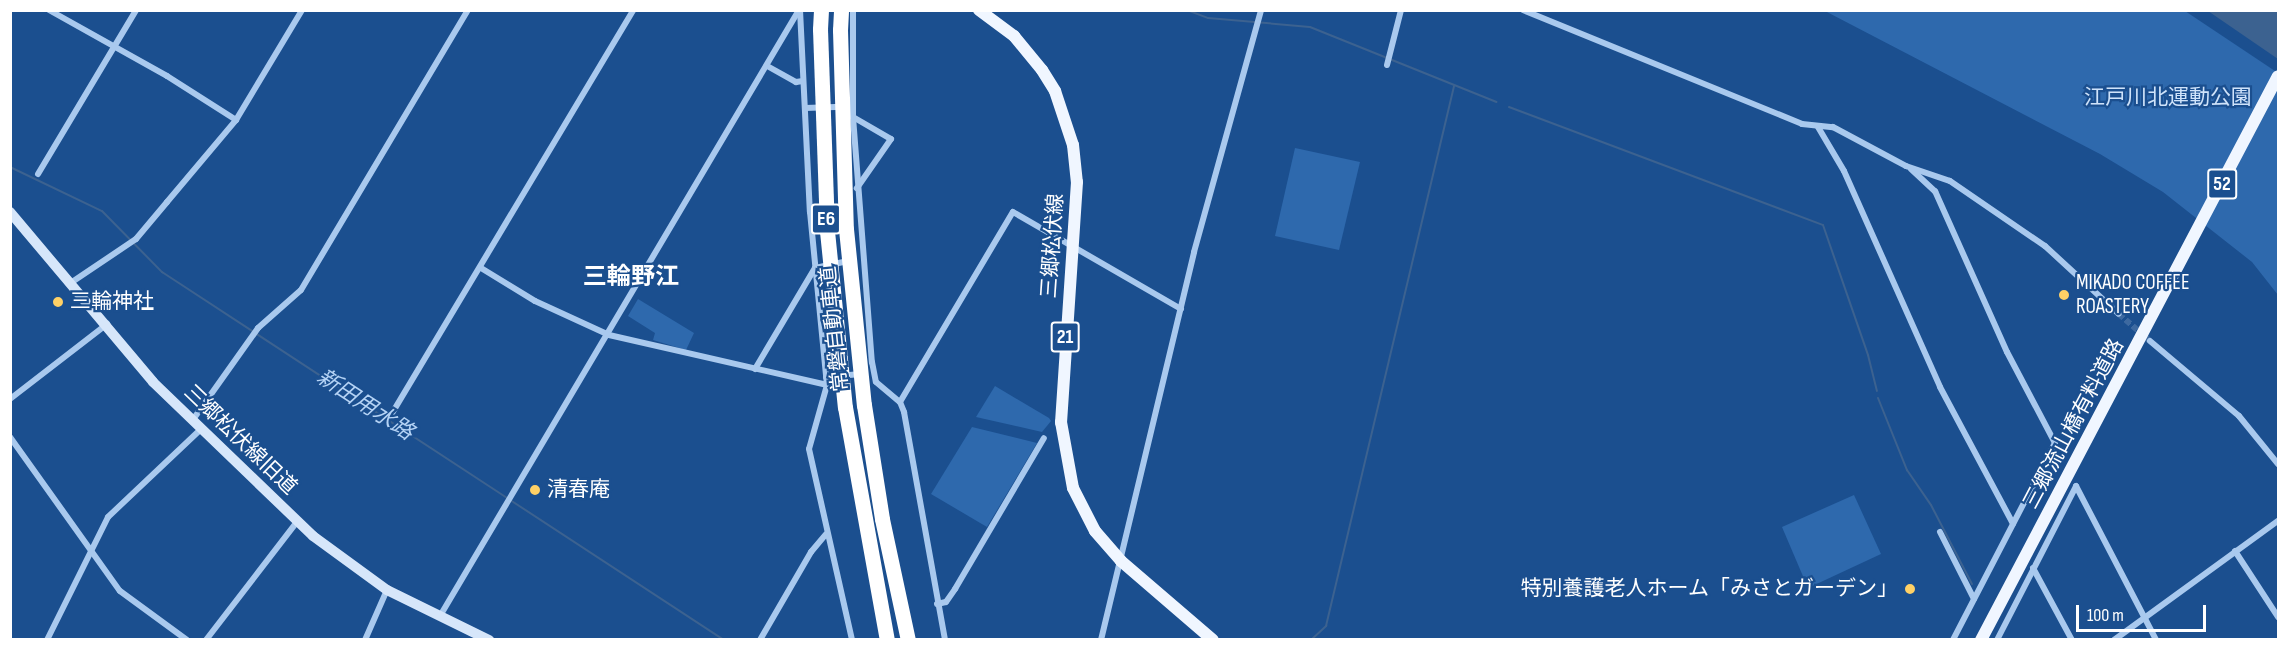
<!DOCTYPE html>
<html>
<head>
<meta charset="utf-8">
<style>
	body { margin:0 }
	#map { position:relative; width:2289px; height:650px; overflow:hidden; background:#1b4f8f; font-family:"Sofia Sans Condensed","Noto Sans JP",sans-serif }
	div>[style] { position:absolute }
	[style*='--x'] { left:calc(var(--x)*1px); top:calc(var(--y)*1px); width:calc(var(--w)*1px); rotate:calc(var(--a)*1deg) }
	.green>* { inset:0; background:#2e69ad }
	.water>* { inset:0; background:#3c6290 }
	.stream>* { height:2px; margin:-1px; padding:0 1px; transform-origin:1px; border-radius:1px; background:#3c6290 }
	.street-tunnel>* { height:6px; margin-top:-3px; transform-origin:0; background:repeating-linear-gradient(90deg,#3d69a0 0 6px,transparent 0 9px) }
	.street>* { height:6px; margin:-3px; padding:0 3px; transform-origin:3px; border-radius:3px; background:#a9c9ee }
	.secondary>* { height:10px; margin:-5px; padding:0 5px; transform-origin:5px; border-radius:5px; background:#d6e6fa }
	.primary>* { height:12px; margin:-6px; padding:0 6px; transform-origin:6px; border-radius:6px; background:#f0f6ff }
	.highway>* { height:15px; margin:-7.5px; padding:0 7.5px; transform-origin:7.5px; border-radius:7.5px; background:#fff }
	.highway-bridge>* { height:15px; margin:-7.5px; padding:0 7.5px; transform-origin:7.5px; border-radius:7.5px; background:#fff }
	.dots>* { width:16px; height:16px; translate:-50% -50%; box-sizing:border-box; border:3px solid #1b4f8f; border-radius:50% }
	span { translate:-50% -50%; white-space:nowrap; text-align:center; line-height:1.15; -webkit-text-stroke:4.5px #1b4f8f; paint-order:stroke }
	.shield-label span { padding:2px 4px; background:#1b4f8f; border:2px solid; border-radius:4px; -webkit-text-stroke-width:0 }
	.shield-label { font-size:20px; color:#fff; font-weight:700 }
	.park-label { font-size:21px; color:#cfe3fa }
	.street-label { font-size:21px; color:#fff }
	.poi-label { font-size:21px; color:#fff }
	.left { translate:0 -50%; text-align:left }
	.right { translate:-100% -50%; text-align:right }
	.water-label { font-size:22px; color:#b5d3f5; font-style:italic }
	.quarter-label { font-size:24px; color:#fff; font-weight:700 }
	.frame { position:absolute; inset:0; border:12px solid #fff; pointer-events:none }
	.scale { position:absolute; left:2076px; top:605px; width:130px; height:27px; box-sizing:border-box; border:3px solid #fff; border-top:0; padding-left:8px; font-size:18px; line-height:21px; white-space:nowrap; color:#fff; -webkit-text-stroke:4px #1b4f8f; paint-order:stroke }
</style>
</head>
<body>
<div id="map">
	<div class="green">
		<div style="clip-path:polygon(1825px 11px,2185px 11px,2278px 73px,2278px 295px,2252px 262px,2163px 192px,2100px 154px)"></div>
		<div style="clip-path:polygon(1295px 148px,1360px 162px,1339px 250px,1275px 236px)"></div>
		<div style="clip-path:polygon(638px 299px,694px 333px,686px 350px,653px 340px,655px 333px,628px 316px)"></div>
		<div style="clip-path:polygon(995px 386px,1049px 418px,1051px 421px,1042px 432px,976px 417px)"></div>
		<div style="clip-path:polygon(972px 427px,1037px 443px,987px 527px,931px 494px)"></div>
		<div style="clip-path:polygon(1854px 495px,1881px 554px,1808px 588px,1782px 527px)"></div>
	</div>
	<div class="water">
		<div style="clip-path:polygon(2208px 11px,2278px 11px,2278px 59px)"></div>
	</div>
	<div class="stream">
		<div style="--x:1187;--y:10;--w:22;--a:21"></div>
		<div style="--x:1208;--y:18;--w:102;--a:5"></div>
		<div style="--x:1310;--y:27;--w:201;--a:21.9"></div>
		<div style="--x:1509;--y:107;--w:335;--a:20.6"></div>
		<div style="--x:1823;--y:225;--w:138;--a:70.9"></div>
		<div style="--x:1868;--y:355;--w:37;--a:76"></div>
		<div style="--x:10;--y:167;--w:102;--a:25.6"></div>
		<div style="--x:102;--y:211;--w:86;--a:45.5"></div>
		<div style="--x:162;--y:272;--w:672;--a:33.22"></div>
		<div style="--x:1878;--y:398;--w:78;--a:68.1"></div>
		<div style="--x:1907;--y:470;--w:42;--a:55.6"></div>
		<div style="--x:1931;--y:505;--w:89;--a:62.6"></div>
		<div style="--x:1311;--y:640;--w:21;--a:-43"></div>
		<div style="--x:1326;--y:626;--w:555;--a:-76.66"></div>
	</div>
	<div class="street-tunnel">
		<div style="--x:2119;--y:314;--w:41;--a:41.1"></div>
	</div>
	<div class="street">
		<div style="--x:49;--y:10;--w:135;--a:29.2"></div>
		<div style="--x:167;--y:76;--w:82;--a:32.5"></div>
		<div style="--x:800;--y:10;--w:202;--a:87.2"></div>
		<div style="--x:810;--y:212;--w:174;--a:84.4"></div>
		<div style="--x:827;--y:385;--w:66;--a:105.7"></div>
		<div style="--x:809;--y:449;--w:196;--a:77.3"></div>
		<div style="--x:853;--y:10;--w:107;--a:90"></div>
		<div style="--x:853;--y:117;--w:246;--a:85.6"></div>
		<div style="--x:872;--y:362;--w:20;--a:79"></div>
		<div style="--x:876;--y:382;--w:31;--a:40"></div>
		<div style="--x:900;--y:402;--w:11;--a:68"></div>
		<div style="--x:904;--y:412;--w:232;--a:79.8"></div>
		<div style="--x:1523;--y:10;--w:301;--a:22.2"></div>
		<div style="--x:1802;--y:124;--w:31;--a:6"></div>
		<div style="--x:1833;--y:127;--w:83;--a:28.1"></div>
		<div style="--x:1906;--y:166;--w:46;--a:18.8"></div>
		<div style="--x:1950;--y:181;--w:115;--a:34.4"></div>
		<div style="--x:2045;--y:246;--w:100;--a:42.6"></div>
		<div style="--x:1387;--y:65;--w:57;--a:-75.7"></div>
		<div style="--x:769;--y:67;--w:31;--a:29"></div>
		<div style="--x:796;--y:82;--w:7;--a:-8"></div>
		<div style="--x:805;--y:108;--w:38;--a:-2"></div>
		<div style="--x:853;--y:117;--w:44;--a:30.1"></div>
		<div style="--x:891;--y:139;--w:60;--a:124.8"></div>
		<div style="--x:1818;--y:127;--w:51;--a:59.4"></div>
		<div style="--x:1844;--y:171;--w:236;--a:66"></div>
		<div style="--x:1940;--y:387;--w:155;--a:61.9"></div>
		<div style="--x:1911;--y:169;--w:33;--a:43"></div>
		<div style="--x:1935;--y:191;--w:176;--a:65.9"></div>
		<div style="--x:2007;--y:352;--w:103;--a:62.2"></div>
		<div style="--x:2055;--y:443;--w:222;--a:117.4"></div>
		<div style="--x:38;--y:174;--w:191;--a:-59.1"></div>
		<div style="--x:481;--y:268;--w:63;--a:31.4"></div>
		<div style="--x:535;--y:301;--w:81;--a:24.7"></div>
		<div style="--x:609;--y:335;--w:224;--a:12.9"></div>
		<div style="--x:72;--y:282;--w:77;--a:-33.9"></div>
		<div style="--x:136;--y:239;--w:48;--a:-50"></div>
		<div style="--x:167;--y:202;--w:107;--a:-49.9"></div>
		<div style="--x:236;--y:120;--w:128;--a:-59"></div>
		<div style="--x:2150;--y:341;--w:116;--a:40.1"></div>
		<div style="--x:2239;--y:416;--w:62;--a:50.9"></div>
		<div style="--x:755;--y:369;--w:117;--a:-59.3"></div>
		<div style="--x:815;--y:268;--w:35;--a:-12"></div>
		<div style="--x:826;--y:377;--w:35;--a:-5"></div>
		<div style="--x:10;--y:399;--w:123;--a:-37.7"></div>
		<div style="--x:900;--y:402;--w:221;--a:-59.3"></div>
		<div style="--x:1013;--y:212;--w:194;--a:30"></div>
		<div style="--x:391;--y:415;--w:472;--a:-59.1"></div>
		<div style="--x:192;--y:421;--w:114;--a:-54.6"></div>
		<div style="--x:258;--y:328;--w:57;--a:-41.5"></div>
		<div style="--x:301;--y:290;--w:326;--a:-59.2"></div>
		<div style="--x:10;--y:437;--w:189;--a:54.5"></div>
		<div style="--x:120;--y:591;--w:83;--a:36.2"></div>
		<div style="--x:2076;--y:486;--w:174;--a:62.5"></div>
		<div style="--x:1940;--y:532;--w:75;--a:63.1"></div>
		<div style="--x:2235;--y:551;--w:79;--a:56.9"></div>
		<div style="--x:2033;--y:568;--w:82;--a:61.6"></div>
		<div style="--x:937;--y:604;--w:9;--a:-13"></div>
		<div style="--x:946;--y:602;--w:16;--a:-55"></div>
		<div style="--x:955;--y:589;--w:175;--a:-59.5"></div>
		<div style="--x:440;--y:616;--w:704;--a:-59.36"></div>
		<div style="--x:47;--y:640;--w:137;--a:-63.6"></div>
		<div style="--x:108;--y:517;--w:127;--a:-43.4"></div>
		<div style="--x:206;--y:640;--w:149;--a:-52.4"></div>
		<div style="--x:365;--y:640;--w:55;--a:-66.3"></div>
		<div style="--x:760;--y:640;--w:102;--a:-59.9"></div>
		<div style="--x:811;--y:552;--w:23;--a:-50"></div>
		<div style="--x:1101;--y:640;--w:399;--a:-76.5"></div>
		<div style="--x:1194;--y:252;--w:251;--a:-74.5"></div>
		<div style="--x:1997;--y:640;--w:173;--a:-62.8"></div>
		<div style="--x:2114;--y:640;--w:203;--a:-36"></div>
	</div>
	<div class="secondary">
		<div style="--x:10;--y:212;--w:222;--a:49.9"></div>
		<div style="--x:153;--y:382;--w:222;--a:43.9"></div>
		<div style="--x:313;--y:536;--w:92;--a:36.1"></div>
		<div style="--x:387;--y:590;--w:114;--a:26.1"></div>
	</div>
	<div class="primary">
		<div style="--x:979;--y:10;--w:44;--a:36.6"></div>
		<div style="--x:1014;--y:36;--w:44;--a:50.5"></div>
		<div style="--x:1042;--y:70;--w:25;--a:58"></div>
		<div style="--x:1055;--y:91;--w:57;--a:71.6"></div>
		<div style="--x:1073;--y:145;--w:37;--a:84"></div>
		<div style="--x:1077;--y:182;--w:241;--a:93.8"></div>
		<div style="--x:1061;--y:422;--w:67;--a:79.7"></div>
		<div style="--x:1073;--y:488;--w:48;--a:62.9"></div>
		<div style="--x:1095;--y:531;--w:40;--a:49"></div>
		<div style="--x:1121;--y:561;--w:121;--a:40.7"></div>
		<div style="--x:1981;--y:640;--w:637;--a:-62.23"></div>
	</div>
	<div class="highway">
		<div style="--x:820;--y:29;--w:19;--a:-87"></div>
		<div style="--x:840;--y:30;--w:20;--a:-87"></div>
		<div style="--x:864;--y:405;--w:115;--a:81"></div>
		<div style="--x:882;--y:519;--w:124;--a:77.9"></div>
		<div style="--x:845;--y:407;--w:237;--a:79.8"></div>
	</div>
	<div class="highway-bridge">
		<div style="--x:820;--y:29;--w:202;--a:88"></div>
		<div style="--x:827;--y:231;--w:177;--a:84.2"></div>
		<div style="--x:840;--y:30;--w:199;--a:88.3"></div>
		<div style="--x:846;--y:229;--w:177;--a:84.2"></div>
	</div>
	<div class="dots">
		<div style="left:2064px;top:295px;background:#ffd166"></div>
		<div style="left:58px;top:302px;background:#ffd166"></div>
		<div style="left:535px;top:490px;background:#ffd166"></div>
		<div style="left:1910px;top:589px;background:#ffd166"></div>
	</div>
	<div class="shield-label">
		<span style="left:2222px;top:184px">52</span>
		<span style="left:826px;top:219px">E6</span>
		<span style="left:1065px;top:337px">21</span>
	</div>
	<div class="park-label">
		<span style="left:2168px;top:98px">江戸川北運動公園</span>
	</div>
	<div class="street-label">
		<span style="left:1053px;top:246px;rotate:-86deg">三郷松伏線</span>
		<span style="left:835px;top:329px;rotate:-96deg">常磐自動車道</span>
		<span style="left:2074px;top:424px;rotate:-62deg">三郷流山橋有料道路</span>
		<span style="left:240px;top:440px;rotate:44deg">三郷松伏線旧道</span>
	</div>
	<div class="poi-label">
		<span class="left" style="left:2076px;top:295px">MIKADO COFFEE<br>ROASTERY</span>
		<span class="left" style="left:70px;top:302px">三輪神社</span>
		<span class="left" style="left:547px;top:490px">清春庵</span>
		<span class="right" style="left:1898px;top:589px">特別養護老人ホーム「みさとガーデン」</span>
	</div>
	<div class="water-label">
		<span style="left:365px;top:405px;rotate:33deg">新田用水路</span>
	</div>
	<div class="quarter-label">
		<span style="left:631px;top:277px">三輪野江</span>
	</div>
	<div class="frame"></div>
	<div class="scale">100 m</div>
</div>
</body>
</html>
